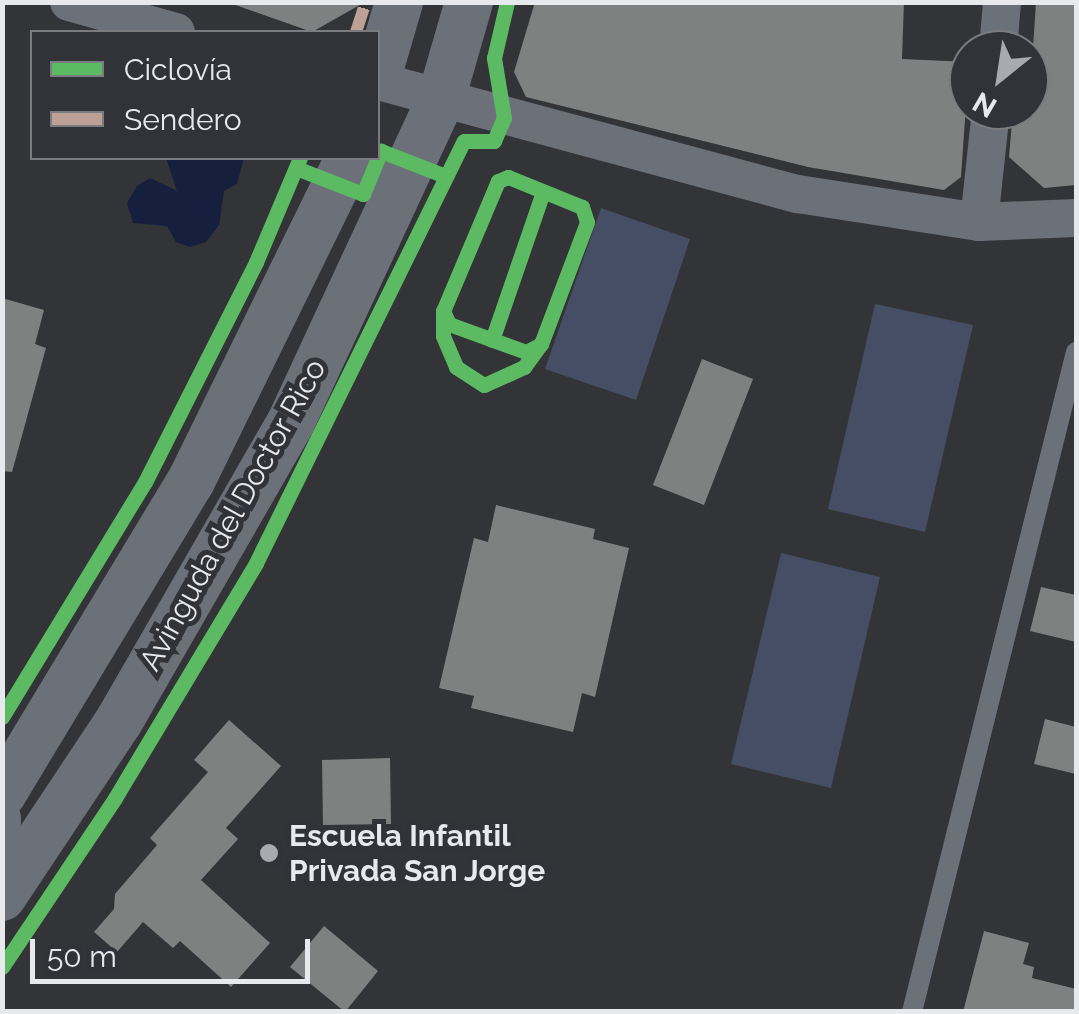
<!DOCTYPE html>
<html>
<head>
<meta charset="utf-8">
<style>
	body { margin:0 }
	#map { position:relative; width:1079px; height:1014px; overflow:hidden; background:#323437; font-family:Raleway,sans-serif }
	div>[style] { position:absolute }
	[style*='--x'] { left:calc(var(--x)*1px); top:calc(var(--y)*1px); width:calc(var(--w)*1px); rotate:calc(var(--a)*1deg) }
	.green>* { inset:0; background:#464e65 }
	.water>* { inset:0; background:#161f3d }
	.building>* { inset:0; background:#7f8181 }
	.service>* { height:20px; margin:-10px; padding:0 10px; transform-origin:10px; border-radius:10px; background:#6c7079 }
	.minor>* { height:38px; margin:-19px; padding:0 19px; transform-origin:19px; border-radius:19px; background:#6c7079 }
	.tertiary>* { height:48px; margin:-24px; padding:0 24px; transform-origin:24px; border-radius:24px; background:#6c7079 }
	.quiet>* { height:12px; margin-top:-6px; transform-origin:0; background:repeating-linear-gradient(90deg,#bda197 0 25px,transparent 0 37px) }
	.cycleway>* { height:15px; margin:-7.5px; padding:0 7.5px; transform-origin:7.5px; border-radius:7.5px; background:#5cba63 }
	.dots>* { width:28px; height:28px; translate:-50% -50%; box-sizing:border-box; border:5px solid #313338; border-radius:50% }
	span { translate:-50% -50%; white-space:nowrap; text-align:center; line-height:1.15; -webkit-text-stroke:10px #313338; paint-order:stroke }
	.street-label { font-size:30px; color:#e8e9ed }
	.poi-label { font-size:30px; color:#e8e9ed; font-weight:700 }
	.left { translate:0 -50%; text-align:left }
	.frame { position:absolute; inset:0; border:5px solid #e8e9ed; pointer-events:none }
	.legend { position:absolute; left:30px; top:30px; width:350px; height:130px; box-sizing:border-box; background:#313338; border:2px solid #7a7c80; margin:0; padding:12px 18px; list-style:none; font-size:30px; color:#e8e9ed }
	.legend li { display:flex; align-items:center; gap:20px; height:50px }
	.legend b { width:50px; border:2px solid #7a7c80 }
	.north { position:absolute; left:949px; top:30px; width:100px; height:100px; box-sizing:border-box; background:#313338; border:2px solid #7a7c80; border-radius:50%; rotate:210deg; font-size:28px; font-weight:700; line-height:40px; text-align:center; color:#e8e9ed }
	.north::after { content:''; display:block; margin:auto; width:35px; height:45px; background:#a8aaad; clip-path:polygon(50% 0,100% 100%,50% 72%,0 100%) }
	.scale { position:absolute; left:30px; top:939px; width:280px; height:45px; box-sizing:border-box; border:5px solid #e8e9ed; border-top:0; padding-left:12px; font-size:30px; line-height:35px; white-space:nowrap; color:#e8e9ed; -webkit-text-stroke:8px #313338; paint-order:stroke }
</style>
</head>
<body>
<div id="map">
	<div class="green">
		<div style="clip-path:polygon(601px 208px,690px 239px,636px 400px,545px 369px)"></div>
		<div style="clip-path:polygon(875px 304px,973px 325px,925px 532px,828px 509px)"></div>
		<div style="clip-path:polygon(781px 553px,880px 577px,831px 788px,731px 764px)"></div>
	</div>
	<div class="water">
		<div style="clip-path:polygon(166px 158px,244px 158px,237px 184px,224px 191px,219px 225px,206px 242px,190px 247px,176px 242px,167px 226px,133px 223px,127px 203px,137px 186px,150px 178px,177px 191px)"></div>
	</div>
	<div class="building">
		<div style="clip-path:polygon(227px 2px,365px 2px,312px 32px)"></div>
		<div style="clip-path:polygon(535px 2px,904px 2px,902px 59px,969px 62px,961px 177px,944px 190px,808px 167px,526px 97px,514px 72px)"></div>
		<div style="clip-path:polygon(1036px 2px,1076px 2px,1076px 185px,1044px 188px,1009px 157px,1013px 110px,1029px 110px)"></div>
		<div style="clip-path:polygon(2px 298px,44px 310px,35px 344px,46px 348px,12px 472px,2px 471px)"></div>
		<div style="clip-path:polygon(702px 359px,753px 379px,704px 505px,653px 485px)"></div>
		<div style="clip-path:polygon(496px 505px,595px 529px,593px 539px,629px 548px,595px 697px,582px 693px,573px 732px,471px 708px,474px 696px,439px 688px,474px 538px,488px 542px)"></div>
		<div style="clip-path:polygon(1041px 587px,1076px 595px,1076px 642px,1030px 631px)"></div>
		<div style="clip-path:polygon(1045px 719px,1076px 727px,1076px 774px,1034px 764px)"></div>
		<div style="clip-path:polygon(229px 720px,281px 766px,226px 828px,238px 839px,201px 880px,270px 943px,231px 987px,180px 941px,173px 948px,143px 922px,117px 952px,94px 932px,114px 909px,115px 894px,157px 845px,150px 838px,208px 772px,194px 760px)"></div>
		<div style="clip-path:polygon(390px 758px,391px 824px,323px 825px,322px 760px)"></div>
		<div style="clip-path:polygon(324px 926px,378px 971px,345px 1012px,290px 967px)"></div>
		<div style="clip-path:polygon(984px 931px,1029px 943px,1023px 964px,1034px 967px,1032px 978px,1076px 989px,1076px 1012px,963px 1012px)"></div>
	</div>
	<div class="service">
		<div style="--x:912;--y:1012;--w:680;--a:-76.05"></div>
	</div>
	<div class="minor">
		<div style="--x:69;--y:2;--w:111;--a:15.7"></div>
		<div style="--x:998;--y:50;--w:48;--a:-85.2"></div>
		<div style="--x:378;--y:81;--w:435;--a:15.1"></div>
		<div style="--x:798;--y:194;--w:183;--a:8.8"></div>
		<div style="--x:979;--y:222;--w:97;--a:-2.4"></div>
		<div style="--x:979;--y:222;--w:113;--a:-83.9"></div>
		<div style="--x:2;--y:818;--w:33;--a:90"></div>
	</div>
	<div class="tertiary">
		<div style="--x:378;--y:74;--w:75;--a:-73.7"></div>
		<div style="--x:2;--y:794;--w:366;--a:-58.9"></div>
		<div style="--x:191;--y:481;--w:360;--a:-63.9"></div>
		<div style="--x:2;--y:897;--w:211;--a:-56.4"></div>
		<div style="--x:119;--y:721;--w:343;--a:-60.1"></div>
		<div style="--x:290;--y:424;--w:358;--a:-65.1"></div>
		<div style="--x:441;--y:99;--w:101;--a:-73.9"></div>
	</div>
	<div class="quiet">
		<div style="--x:356;--y:32;--w:32;--a:-72"></div>
	</div>
	<div class="cycleway">
		<div style="--x:296;--y:168;--w:72;--a:21.2"></div>
		<div style="--x:363;--y:194;--w:47;--a:-67.3"></div>
		<div style="--x:381;--y:151;--w:69;--a:21.3"></div>
		<div style="--x:443;--y:311;--w:14;--a:65"></div>
		<div style="--x:449;--y:324;--w:82;--a:20"></div>
		<div style="--x:526;--y:352;--w:17;--a:-28"></div>
		<div style="--x:541;--y:344;--w:130;--a:-69.3"></div>
		<div style="--x:587;--y:222;--w:16;--a:-108"></div>
		<div style="--x:582;--y:207;--w:80;--a:-157.9"></div>
		<div style="--x:508;--y:177;--w:11;--a:158"></div>
		<div style="--x:498;--y:181;--w:141;--a:112.9"></div>
		<div style="--x:443;--y:311;--w:25;--a:90"></div>
		<div style="--x:443;--y:336;--w:34;--a:67"></div>
		<div style="--x:456;--y:367;--w:33;--a:33"></div>
		<div style="--x:484;--y:385;--w:44;--a:-24.2"></div>
		<div style="--x:524;--y:367;--w:29;--a:-54"></div>
		<div style="--x:492;--y:340;--w:157;--a:-71"></div>
		<div style="--x:2;--y:717;--w:275;--a:-58.7"></div>
		<div style="--x:145;--y:482;--w:246;--a:-63.2"></div>
		<div style="--x:256;--y:262;--w:113;--a:-67.1"></div>
		<div style="--x:2;--y:967;--w:203;--a:-56.2"></div>
		<div style="--x:115;--y:798;--w:274;--a:-59"></div>
		<div style="--x:256;--y:563;--w:470;--a:-63.8"></div>
		<div style="--x:464;--y:141;--w:30;--a:0"></div>
		<div style="--x:494;--y:141;--w:25;--a:-67"></div>
		<div style="--x:504;--y:118;--w:61;--a:-99.5"></div>
		<div style="--x:494;--y:58;--w:57;--a:-76.9"></div>
	</div>
	<div class="dots">
		<div style="left:269px;top:853px;background:#a8aaad"></div>
	</div>
	<div class="street-label">
		<span style="left:233px;top:515px;rotate:-61deg">Avinguda del Doctor Rico</span>
	</div>
	<div class="poi-label">
		<span class="left" style="left:289px;top:853px">Escuela Infantil<br>Privada San Jorge</span>
	</div>
	<div class="frame"></div>
	<ul class="legend">
	<li><b style="height:12px;background:#5cba63"></b>Ciclovía</li>
	<li><b style="height:12px;background:#bda197"></b>Sendero</li>
	</ul>
	<div class="north">N</div>
	<div class="scale">50 m</div>
</div>
</body>
</html>
